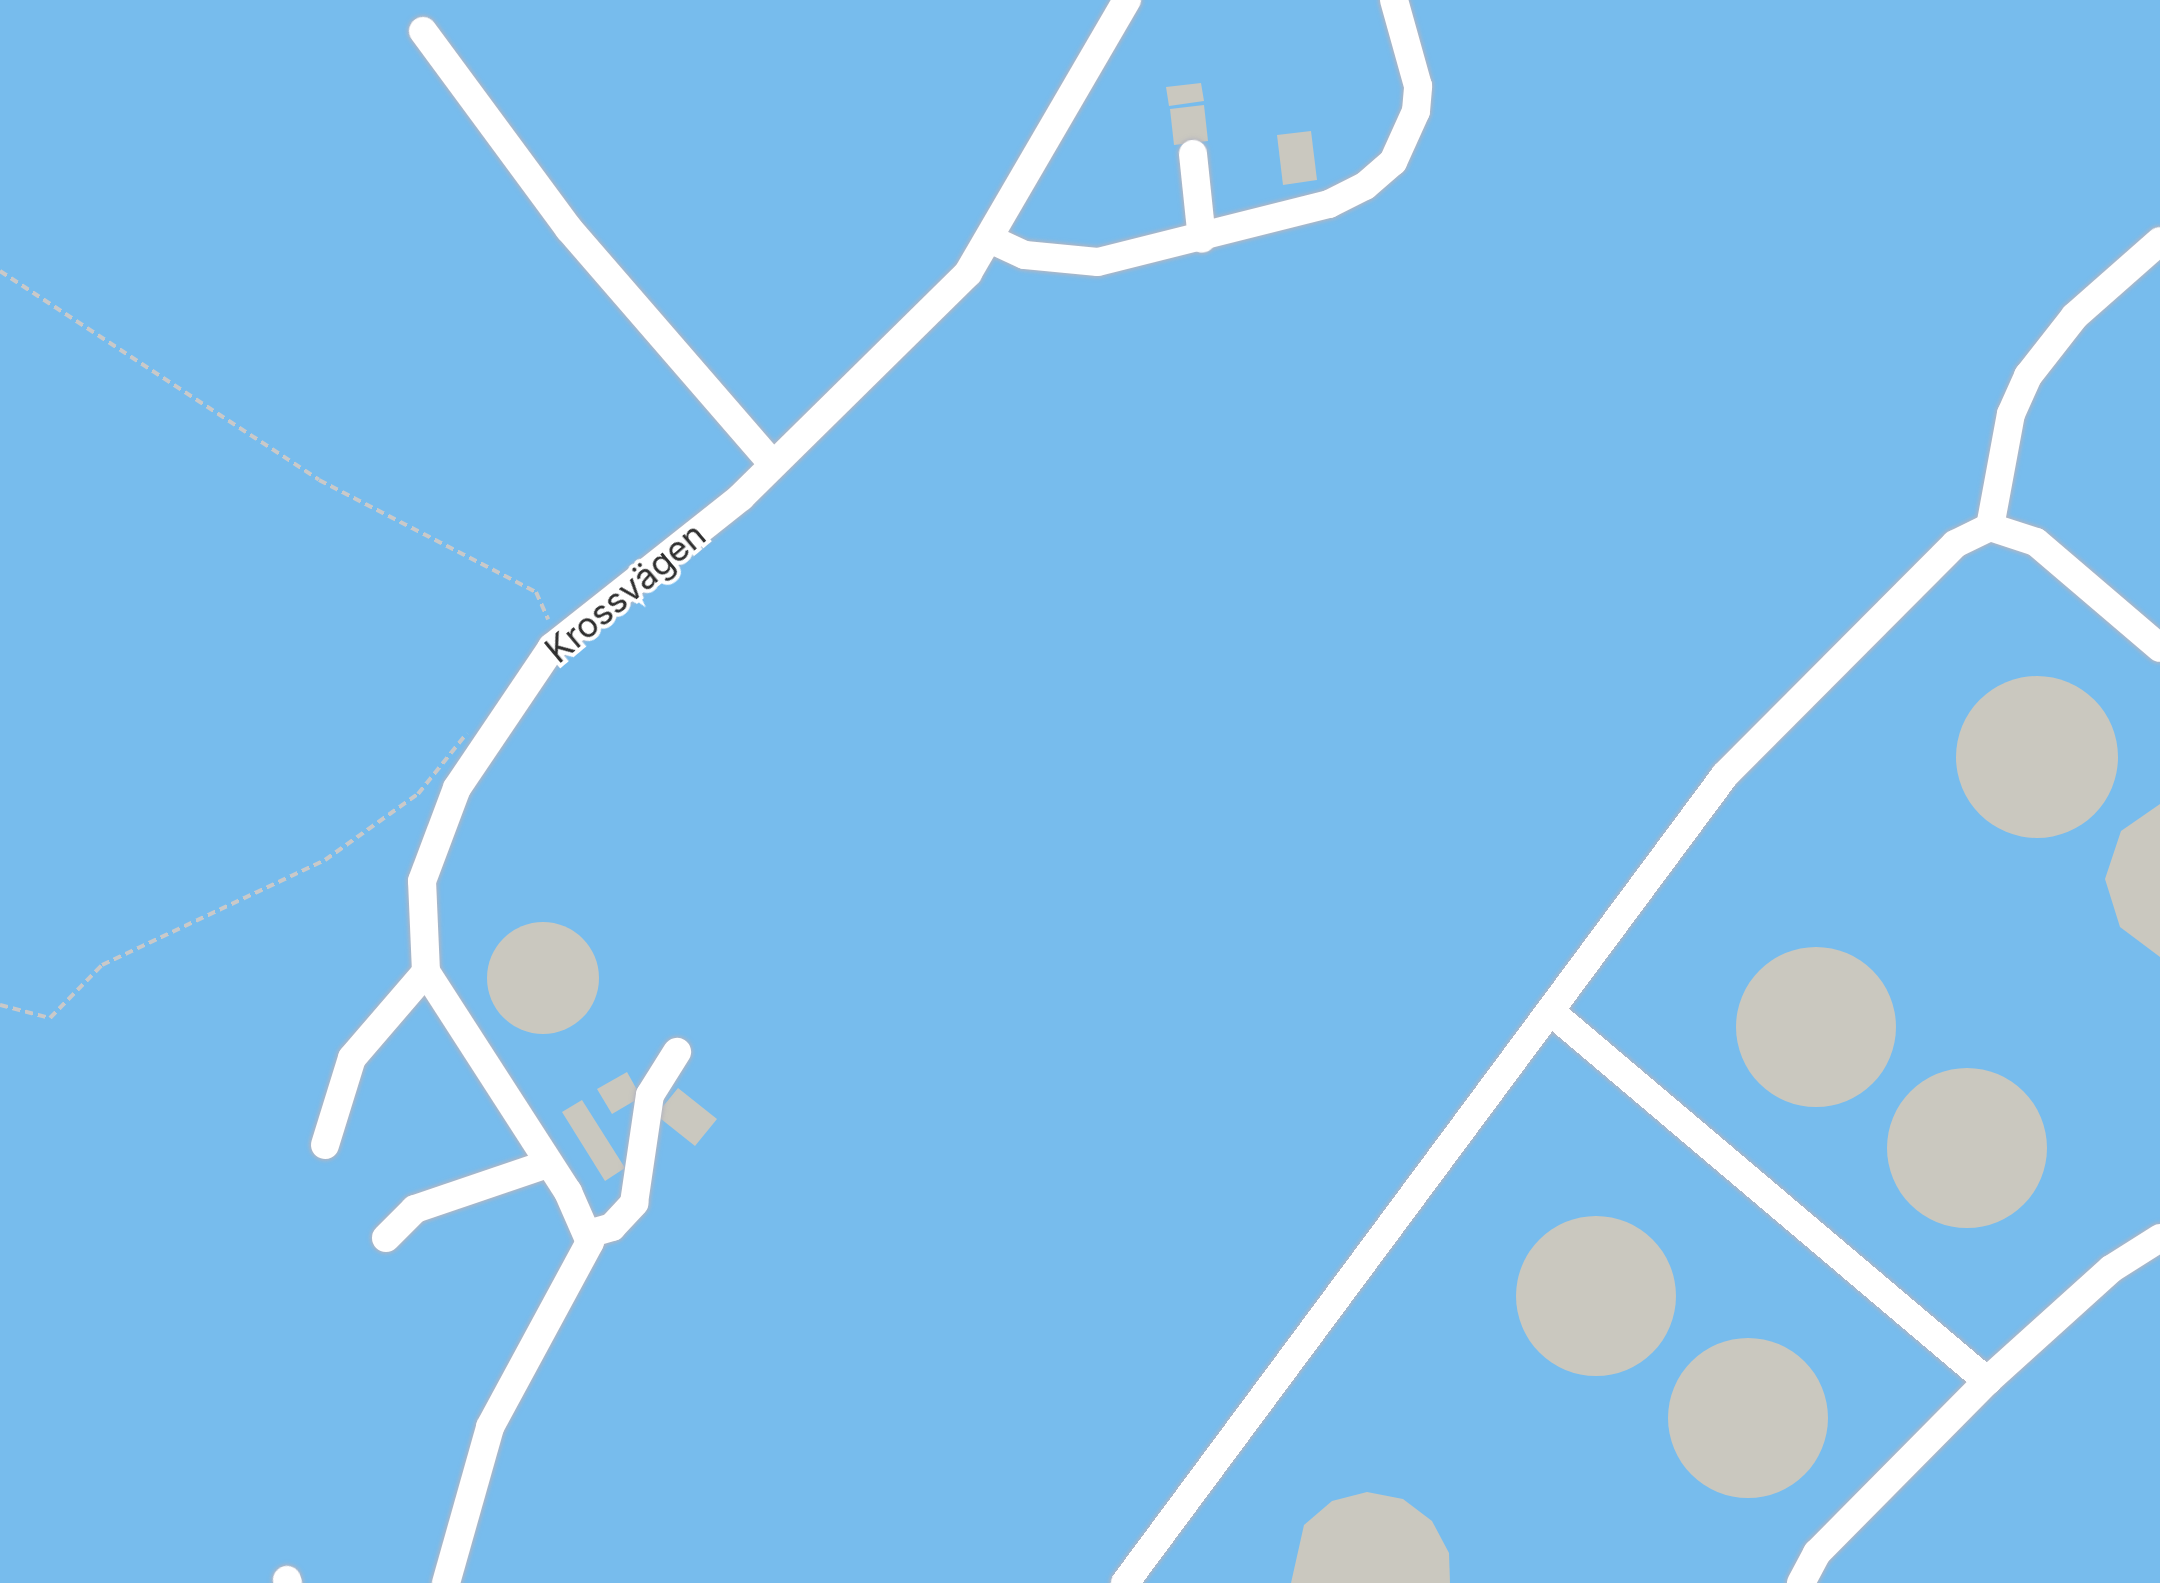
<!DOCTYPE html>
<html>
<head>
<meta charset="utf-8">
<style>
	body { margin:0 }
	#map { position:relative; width:2160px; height:1583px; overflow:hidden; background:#eeeae1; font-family:Inter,sans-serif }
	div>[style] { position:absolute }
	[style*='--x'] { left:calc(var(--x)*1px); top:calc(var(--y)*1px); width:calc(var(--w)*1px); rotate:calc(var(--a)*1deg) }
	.water>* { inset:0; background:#77bced }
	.building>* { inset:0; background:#cac8bf }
	.round { border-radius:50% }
	.path>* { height:4px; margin-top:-2px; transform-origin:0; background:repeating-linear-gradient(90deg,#c9c9c9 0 8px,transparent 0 13px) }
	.roads { filter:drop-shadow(0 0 2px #b4b5c0) drop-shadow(0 0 2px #b4b5c0) }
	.minor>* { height:28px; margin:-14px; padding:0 14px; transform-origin:14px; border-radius:14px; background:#fff }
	span { translate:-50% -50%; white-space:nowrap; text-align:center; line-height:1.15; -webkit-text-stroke:8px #fff; paint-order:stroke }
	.street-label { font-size:35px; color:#2e2e2e }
</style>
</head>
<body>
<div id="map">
	<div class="water">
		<div style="clip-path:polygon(0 0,2160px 0,2160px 1583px,0 1583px)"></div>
	</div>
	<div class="building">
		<div style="clip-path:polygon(1201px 83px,1204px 101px,1169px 106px,1166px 87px)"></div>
		<div style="clip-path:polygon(1204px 105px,1208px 141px,1174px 145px,1170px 109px)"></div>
		<div style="clip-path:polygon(1311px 131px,1317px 180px,1283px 185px,1277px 135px)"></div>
		<div class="round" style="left:1956px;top:676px;width:162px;height:162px"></div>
		<div style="clip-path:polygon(2160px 804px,2160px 957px,2120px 927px,2105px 879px,2121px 831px)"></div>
		<div class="round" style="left:487px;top:922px;width:112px;height:112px"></div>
		<div class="round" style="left:1736px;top:947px;width:160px;height:160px"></div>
		<div class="round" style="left:1887px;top:1068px;width:160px;height:160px"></div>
		<div style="clip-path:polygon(627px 1072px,641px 1097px,612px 1114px,597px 1089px)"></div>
		<div style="clip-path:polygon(678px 1088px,717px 1119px,695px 1146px,656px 1115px)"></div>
		<div style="clip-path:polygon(582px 1100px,625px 1168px,605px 1181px,562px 1112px)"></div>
		<div class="round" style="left:1516px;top:1216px;width:160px;height:160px"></div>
		<div class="round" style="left:1668px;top:1338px;width:160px;height:160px"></div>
		<div style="clip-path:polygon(1367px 1492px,1403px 1499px,1432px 1521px,1449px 1553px,1450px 1583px,1291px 1583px,1304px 1525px,1332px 1501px)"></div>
	</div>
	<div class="path">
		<div style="--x:0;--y:271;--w:381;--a:33.2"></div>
		<div style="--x:319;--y:480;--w:244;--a:27.3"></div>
		<div style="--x:536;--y:592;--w:30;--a:66"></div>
		<div style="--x:0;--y:1005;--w:52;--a:14.6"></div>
		<div style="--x:50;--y:1018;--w:74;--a:-45.5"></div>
		<div style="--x:102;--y:965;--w:246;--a:-25.2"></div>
		<div style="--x:325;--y:860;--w:114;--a:-35.4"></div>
		<div style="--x:418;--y:794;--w:78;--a:-51.2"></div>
	</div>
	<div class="roads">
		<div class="minor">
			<div style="--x:423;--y:31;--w:246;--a:53.6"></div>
			<div style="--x:569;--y:229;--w:310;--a:49.1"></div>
			<div style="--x:1193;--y:154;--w:85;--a:84"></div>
			<div style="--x:990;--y:239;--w:38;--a:25"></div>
			<div style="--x:1025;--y:255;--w:73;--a:5.5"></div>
			<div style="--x:1098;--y:262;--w:238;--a:-14.1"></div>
			<div style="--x:1329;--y:204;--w:40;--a:-26.6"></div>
			<div style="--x:1365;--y:186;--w:37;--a:-41"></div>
			<div style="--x:1393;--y:162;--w:56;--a:-65.7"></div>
			<div style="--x:1416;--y:111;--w:25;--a:-85"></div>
			<div style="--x:1418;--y:86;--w:89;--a:-105.6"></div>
			<div style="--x:1990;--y:527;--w:115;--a:-79.5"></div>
			<div style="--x:2011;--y:414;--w:42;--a:-65.9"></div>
			<div style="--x:2028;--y:376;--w:76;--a:-51.9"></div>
			<div style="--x:2075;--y:316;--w:113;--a:-41.4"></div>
			<div style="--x:1550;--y:1011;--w:573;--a:40.25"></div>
			<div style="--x:325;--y:1145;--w:91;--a:-72.8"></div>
			<div style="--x:352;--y:1058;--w:113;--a:-49.3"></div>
			<div style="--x:588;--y:1234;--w:25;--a:-16"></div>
			<div style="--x:612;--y:1227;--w:33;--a:-47"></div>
			<div style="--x:634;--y:1203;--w:109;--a:-81.6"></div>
			<div style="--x:650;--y:1095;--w:51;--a:-57.9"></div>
			<div style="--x:386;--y:1238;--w:41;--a:-45"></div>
			<div style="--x:415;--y:1209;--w:139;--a:-18.8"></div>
			<div style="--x:287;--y:1580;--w:3;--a:72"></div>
			<div style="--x:446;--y:1583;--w:162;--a:-74.2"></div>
			<div style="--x:490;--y:1427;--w:210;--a:-61.6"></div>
			<div style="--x:590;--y:1242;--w:55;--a:-113.7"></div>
			<div style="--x:568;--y:1192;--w:262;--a:-122.8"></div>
			<div style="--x:426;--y:972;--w:91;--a:-92.5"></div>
			<div style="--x:422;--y:881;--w:99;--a:-69.4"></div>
			<div style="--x:457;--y:788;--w:170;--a:-56"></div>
			<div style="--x:552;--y:647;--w:241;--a:-38.4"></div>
			<div style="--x:741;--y:497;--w:319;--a:-44.6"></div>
			<div style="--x:968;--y:273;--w:316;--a:-59.8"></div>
			<div style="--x:1125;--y:1583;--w:1006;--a:-53.4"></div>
			<div style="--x:1725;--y:775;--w:326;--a:-45.1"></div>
			<div style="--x:1955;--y:544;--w:39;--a:-26"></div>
			<div style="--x:1990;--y:527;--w:48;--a:18.1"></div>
			<div style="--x:2036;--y:542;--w:163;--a:40.5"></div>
			<div style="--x:1801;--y:1583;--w:34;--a:-62"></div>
			<div style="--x:1817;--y:1553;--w:242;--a:-45.3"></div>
			<div style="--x:1987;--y:1381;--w:167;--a:-42.1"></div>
			<div style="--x:2111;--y:1269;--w:58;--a:-32.3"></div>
		</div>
	</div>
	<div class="street-label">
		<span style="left:625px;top:592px;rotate:-40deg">Krossvägen</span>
	</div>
</div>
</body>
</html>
